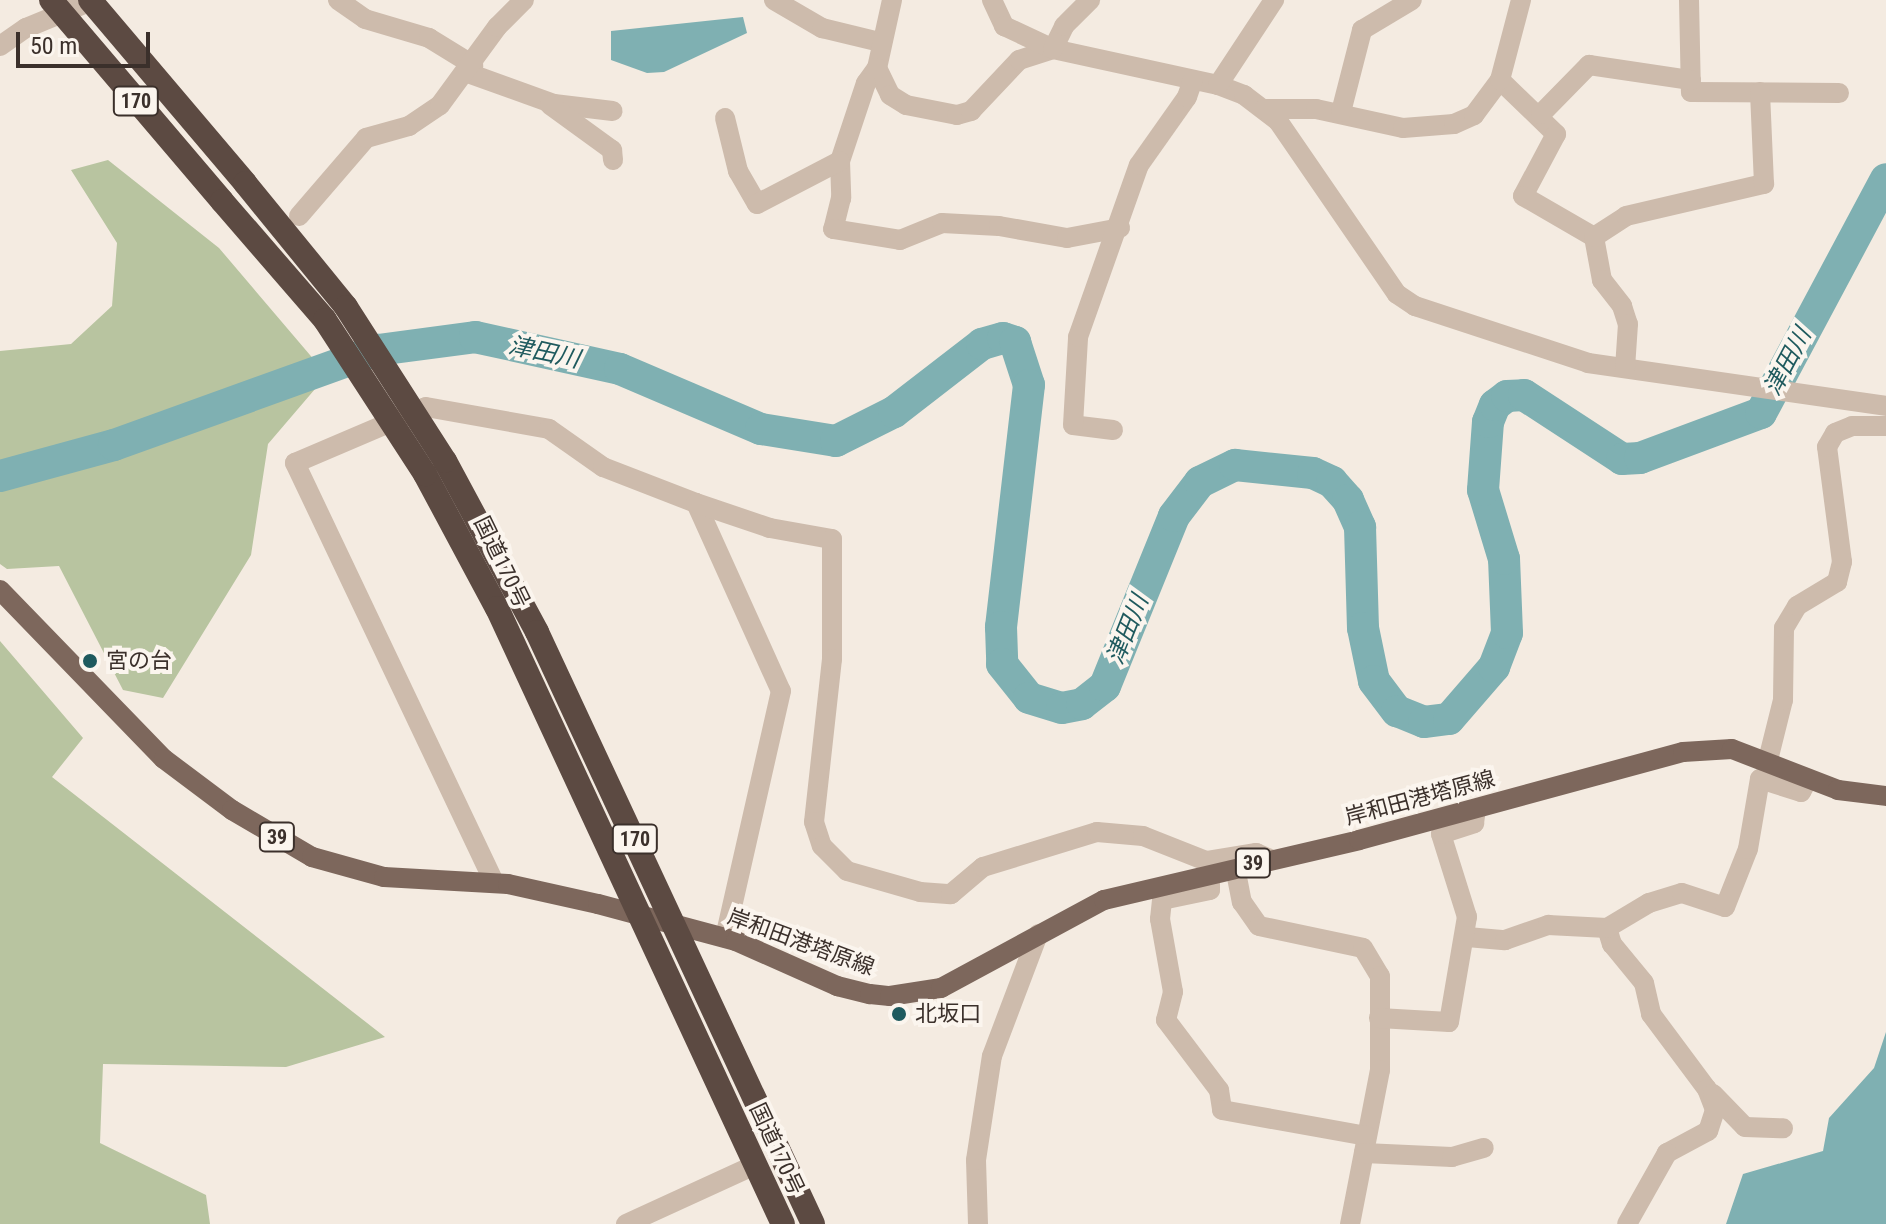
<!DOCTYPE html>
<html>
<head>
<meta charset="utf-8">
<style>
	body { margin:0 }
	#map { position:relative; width:1886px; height:1224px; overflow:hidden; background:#f4ebe1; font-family:"Roboto Condensed","Noto Sans JP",sans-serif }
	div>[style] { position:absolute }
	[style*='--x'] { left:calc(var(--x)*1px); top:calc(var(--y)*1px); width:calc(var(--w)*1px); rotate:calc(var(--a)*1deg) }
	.green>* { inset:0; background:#b8c4a0 }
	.water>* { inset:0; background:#7fb0b2 }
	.river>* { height:32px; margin:-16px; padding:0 16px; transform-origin:16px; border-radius:16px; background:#7fb0b2 }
	.minor>* { height:20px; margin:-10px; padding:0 10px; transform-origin:10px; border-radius:10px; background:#cdbbac }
	.major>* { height:20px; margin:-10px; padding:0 10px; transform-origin:10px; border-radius:10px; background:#7d675c }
	.highway>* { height:24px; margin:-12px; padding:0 12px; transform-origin:12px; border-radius:12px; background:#5c4a42 }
	.highway-bridge>* { height:24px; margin:-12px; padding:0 12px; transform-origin:12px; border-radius:12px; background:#5c4a42 }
	.dots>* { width:22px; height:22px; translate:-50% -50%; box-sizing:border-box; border:4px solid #fbf5ee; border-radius:50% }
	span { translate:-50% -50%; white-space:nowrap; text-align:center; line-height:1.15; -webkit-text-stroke:8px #fbf5ee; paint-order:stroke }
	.shield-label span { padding:2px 6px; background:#fbf5ee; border:2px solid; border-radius:6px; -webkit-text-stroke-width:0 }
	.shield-label { font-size:20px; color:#3b302b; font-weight:700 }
	.street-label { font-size:22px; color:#3b302b }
	.poi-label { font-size:22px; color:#3b302b }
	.left { translate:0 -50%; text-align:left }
	.water-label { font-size:24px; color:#1f5a5e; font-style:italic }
	.scale { position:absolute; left:16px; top:32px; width:134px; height:36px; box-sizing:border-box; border:4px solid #3b302b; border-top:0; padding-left:10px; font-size:24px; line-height:28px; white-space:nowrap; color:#3b302b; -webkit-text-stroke:6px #fbf5ee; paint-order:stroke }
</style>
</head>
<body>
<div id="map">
	<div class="green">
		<div style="clip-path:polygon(108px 160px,219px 248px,327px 375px,268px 444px,251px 555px,163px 698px,123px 690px,59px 566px,7px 569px,0 564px,0 351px,71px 344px,112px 306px,117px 243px,71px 170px)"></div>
		<div style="clip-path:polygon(0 641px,83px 738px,52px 777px,385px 1037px,286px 1067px,103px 1064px,100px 1143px,206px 1195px,210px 1224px,0 1224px)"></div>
	</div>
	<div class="water">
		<div style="clip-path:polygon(743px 17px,747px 33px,664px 72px,647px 73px,611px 60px,611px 31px)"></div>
		<div style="clip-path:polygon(1886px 1032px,1886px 1224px,1726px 1224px,1743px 1174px,1823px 1151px,1829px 1118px,1874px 1068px)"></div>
	</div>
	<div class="river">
		<div style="--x:0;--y:476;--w:118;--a:-15.2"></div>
		<div style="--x:114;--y:445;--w:281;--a:-19.8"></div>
		<div style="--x:378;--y:350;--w:98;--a:-7.6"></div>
		<div style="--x:475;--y:337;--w:148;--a:12.4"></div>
		<div style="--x:620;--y:369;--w:153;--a:23.1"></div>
		<div style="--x:761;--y:429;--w:76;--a:9.1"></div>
		<div style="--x:836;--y:441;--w:65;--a:-26.6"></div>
		<div style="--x:894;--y:412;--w:111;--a:-37.7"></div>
		<div style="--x:982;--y:344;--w:22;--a:-16"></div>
		<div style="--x:1003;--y:338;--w:13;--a:18"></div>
		<div style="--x:1015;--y:342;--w:45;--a:72"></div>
		<div style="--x:1029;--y:385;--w:244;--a:96.6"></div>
		<div style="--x:1001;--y:627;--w:37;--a:88"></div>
		<div style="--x:1002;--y:664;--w:43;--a:51.5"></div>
		<div style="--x:1029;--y:698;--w:34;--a:17"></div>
		<div style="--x:1062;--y:708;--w:20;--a:-11"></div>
		<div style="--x:1082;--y:704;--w:29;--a:-38"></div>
		<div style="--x:1105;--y:686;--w:183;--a:-67.9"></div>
		<div style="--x:1174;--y:516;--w:43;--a:-52.6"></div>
		<div style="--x:1200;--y:482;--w:39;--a:-26"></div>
		<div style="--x:1235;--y:465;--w:78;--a:5.9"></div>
		<div style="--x:1313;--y:473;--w:21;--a:25"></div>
		<div style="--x:1332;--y:482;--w:24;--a:48"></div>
		<div style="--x:1348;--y:500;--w:30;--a:66"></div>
		<div style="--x:1360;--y:527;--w:101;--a:88.3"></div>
		<div style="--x:1363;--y:628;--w:54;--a:78.3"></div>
		<div style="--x:1374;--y:681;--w:38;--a:53"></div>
		<div style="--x:1397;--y:711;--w:29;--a:22"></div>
		<div style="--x:1424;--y:722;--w:25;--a:-7"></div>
		<div style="--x:1449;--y:719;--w:69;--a:-49.1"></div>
		<div style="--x:1494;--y:667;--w:36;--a:-69"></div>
		<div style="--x:1507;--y:633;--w:74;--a:-92.3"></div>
		<div style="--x:1504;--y:559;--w:72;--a:-106.9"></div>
		<div style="--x:1483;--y:490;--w:68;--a:-85.8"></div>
		<div style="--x:1488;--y:422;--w:18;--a:-68"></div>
		<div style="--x:1495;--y:405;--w:15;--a:-37"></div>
		<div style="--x:1507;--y:396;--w:17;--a:-3"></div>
		<div style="--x:1524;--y:395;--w:117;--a:33.1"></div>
		<div style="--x:1622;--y:459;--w:18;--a:-3"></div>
		<div style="--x:1640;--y:458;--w:129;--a:-20.4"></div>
		<div style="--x:1761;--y:413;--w:265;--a:-61.9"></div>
	</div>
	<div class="minor">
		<div style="--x:338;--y:0;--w:33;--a:35"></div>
		<div style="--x:365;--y:19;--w:67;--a:16.5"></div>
		<div style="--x:429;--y:38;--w:52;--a:31.5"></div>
		<div style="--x:774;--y:0;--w:56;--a:30.3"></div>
		<div style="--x:822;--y:28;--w:60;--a:13.6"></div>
		<div style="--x:892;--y:0;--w:70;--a:102.4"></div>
		<div style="--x:877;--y:68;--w:30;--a:64"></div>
		<div style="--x:890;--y:95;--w:19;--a:32"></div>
		<div style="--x:906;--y:105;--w:52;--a:11.1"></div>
		<div style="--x:957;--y:115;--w:15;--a:-16"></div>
		<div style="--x:971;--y:111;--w:70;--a:-46.7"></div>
		<div style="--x:1019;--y:60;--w:36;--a:-18"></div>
		<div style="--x:1053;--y:49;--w:169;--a:12.3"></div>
		<div style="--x:1218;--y:85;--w:28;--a:21"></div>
		<div style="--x:1244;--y:95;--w:43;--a:37.4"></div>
		<div style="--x:1278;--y:121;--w:210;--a:55.5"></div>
		<div style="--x:1397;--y:294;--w:22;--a:34"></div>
		<div style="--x:1415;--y:306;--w:182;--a:18.2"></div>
		<div style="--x:1588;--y:363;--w:301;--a:8.2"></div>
		<div style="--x:992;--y:0;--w:29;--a:65"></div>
		<div style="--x:1004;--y:26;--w:54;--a:25.1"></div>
		<div style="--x:1053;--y:49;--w:25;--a:-64"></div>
		<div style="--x:1064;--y:26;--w:37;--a:-45"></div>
		<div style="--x:1689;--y:0;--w:92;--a:88.8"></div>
		<div style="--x:1691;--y:92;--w:148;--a:0.4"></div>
		<div style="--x:0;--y:46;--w:32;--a:-35"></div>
		<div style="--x:26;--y:28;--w:74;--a:-22.4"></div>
		<div style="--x:877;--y:68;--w:19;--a:126"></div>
		<div style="--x:866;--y:83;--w:82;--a:108.4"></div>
		<div style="--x:840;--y:161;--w:37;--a:88"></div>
		<div style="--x:841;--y:198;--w:32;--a:104"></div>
		<div style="--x:833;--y:229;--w:68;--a:9.3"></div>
		<div style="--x:900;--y:240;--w:45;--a:-22"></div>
		<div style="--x:942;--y:223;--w:57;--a:3"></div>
		<div style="--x:999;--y:226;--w:69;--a:10"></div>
		<div style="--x:1067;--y:238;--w:54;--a:-10.7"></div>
		<div style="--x:468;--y:73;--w:91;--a:19.8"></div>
		<div style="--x:554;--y:104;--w:59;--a:6.8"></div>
		<div style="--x:1500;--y:80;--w:78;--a:44"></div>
		<div style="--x:1556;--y:134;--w:70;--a:118"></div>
		<div style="--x:1523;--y:196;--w:82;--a:30"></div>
		<div style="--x:1594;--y:237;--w:44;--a:79.5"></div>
		<div style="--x:1602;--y:280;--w:33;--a:52"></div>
		<div style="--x:1622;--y:306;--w:19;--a:72"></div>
		<div style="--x:1628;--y:324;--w:44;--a:93.9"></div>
		<div style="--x:1218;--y:85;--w:102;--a:-56.6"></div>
		<div style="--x:550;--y:105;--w:77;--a:36"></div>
		<div style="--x:612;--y:150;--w:10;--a:84"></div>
		<div style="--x:1264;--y:109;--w:52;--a:0"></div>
		<div style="--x:1316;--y:109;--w:89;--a:12.3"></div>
		<div style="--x:1403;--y:128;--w:51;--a:-4.5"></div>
		<div style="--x:1454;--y:124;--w:22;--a:-24"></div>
		<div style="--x:1474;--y:115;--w:44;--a:-53.4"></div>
		<div style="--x:1500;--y:80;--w:83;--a:-75.3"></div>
		<div style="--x:1341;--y:112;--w:85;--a:-75.6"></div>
		<div style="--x:1362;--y:30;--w:58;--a:-31"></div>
		<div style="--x:1541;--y:114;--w:69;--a:-45.6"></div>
		<div style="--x:1589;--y:65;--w:103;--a:8.4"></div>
		<div style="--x:725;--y:118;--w:55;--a:76.2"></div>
		<div style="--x:738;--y:171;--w:38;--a:60"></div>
		<div style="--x:757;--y:204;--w:93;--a:-27.4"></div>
		<div style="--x:299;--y:216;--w:103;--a:-49.3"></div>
		<div style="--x:366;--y:138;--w:45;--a:-15.6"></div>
		<div style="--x:409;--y:126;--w:37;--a:-34"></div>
		<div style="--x:440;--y:105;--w:97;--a:-53.8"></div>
		<div style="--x:497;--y:27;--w:38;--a:-45"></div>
		<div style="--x:1594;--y:237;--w:38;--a:-33"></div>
		<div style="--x:1626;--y:216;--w:142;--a:-13.1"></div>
		<div style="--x:1764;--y:184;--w:92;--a:-92.5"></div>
		<div style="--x:1113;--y:430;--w:40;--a:-172.9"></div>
		<div style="--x:1073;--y:425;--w:88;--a:-86.7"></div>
		<div style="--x:1078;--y:337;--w:182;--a:-70.5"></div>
		<div style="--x:1139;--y:165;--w:83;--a:-54.8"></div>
		<div style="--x:1187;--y:97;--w:18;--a:-71"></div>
		<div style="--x:696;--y:503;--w:206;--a:65.7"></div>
		<div style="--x:781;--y:691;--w:253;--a:102.8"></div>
		<div style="--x:1768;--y:760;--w:62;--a:-76"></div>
		<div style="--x:1783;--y:700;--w:72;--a:-89.2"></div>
		<div style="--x:1784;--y:628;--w:26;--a:-59"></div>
		<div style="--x:1797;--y:606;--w:47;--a:-31"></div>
		<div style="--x:1837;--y:582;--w:21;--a:-76"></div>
		<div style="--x:1842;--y:562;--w:116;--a:-97.4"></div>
		<div style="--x:1827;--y:447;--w:16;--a:-60"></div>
		<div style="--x:1835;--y:433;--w:18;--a:-22"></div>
		<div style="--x:1852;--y:426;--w:34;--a:0"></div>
		<div style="--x:1235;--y:867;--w:36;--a:79"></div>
		<div style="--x:1242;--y:902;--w:29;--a:55"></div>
		<div style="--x:1259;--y:926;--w:106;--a:11.9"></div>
		<div style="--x:1363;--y:948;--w:33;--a:59"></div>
		<div style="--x:1380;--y:976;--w:94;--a:90"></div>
		<div style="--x:1380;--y:1070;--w:157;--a:101"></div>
		<div style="--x:1210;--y:873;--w:17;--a:90"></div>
		<div style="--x:1210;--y:890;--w:49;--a:168.2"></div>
		<div style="--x:1162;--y:900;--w:19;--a:96"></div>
		<div style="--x:1160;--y:919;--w:74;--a:79.9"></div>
		<div style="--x:1173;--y:992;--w:29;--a:104"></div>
		<div style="--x:1166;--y:1020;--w:88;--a:52.9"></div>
		<div style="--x:1219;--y:1090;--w:20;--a:81"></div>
		<div style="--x:1222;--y:1110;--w:147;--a:10.2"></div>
		<div style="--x:494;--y:882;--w:464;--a:-115.4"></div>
		<div style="--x:295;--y:463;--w:142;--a:-23.1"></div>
		<div style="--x:426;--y:407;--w:125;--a:10.1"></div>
		<div style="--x:549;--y:429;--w:66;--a:35.1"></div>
		<div style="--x:603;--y:467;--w:100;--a:21.2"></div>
		<div style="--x:696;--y:503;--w:78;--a:18.7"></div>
		<div style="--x:770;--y:528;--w:63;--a:10.1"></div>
		<div style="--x:832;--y:539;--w:120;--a:90"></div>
		<div style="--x:832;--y:659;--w:164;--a:96.3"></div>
		<div style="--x:814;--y:822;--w:25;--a:72"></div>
		<div style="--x:822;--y:846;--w:35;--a:45"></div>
		<div style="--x:847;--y:871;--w:76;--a:16"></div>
		<div style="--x:920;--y:892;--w:31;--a:4"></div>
		<div style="--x:951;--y:894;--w:42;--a:-40.2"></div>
		<div style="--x:983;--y:867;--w:119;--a:-17.1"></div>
		<div style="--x:1097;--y:832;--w:46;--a:5"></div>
		<div style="--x:1143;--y:836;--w:68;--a:21.6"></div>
		<div style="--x:1206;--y:861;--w:51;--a:-9.1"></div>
		<div style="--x:1256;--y:853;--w:15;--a:23"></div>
		<div style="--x:1607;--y:928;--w:17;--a:73"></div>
		<div style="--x:1612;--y:944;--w:50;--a:50.6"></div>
		<div style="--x:1644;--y:983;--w:32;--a:77"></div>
		<div style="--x:1651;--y:1014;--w:94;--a:53.3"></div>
		<div style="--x:1707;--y:1089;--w:22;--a:69"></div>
		<div style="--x:1715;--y:1110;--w:22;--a:108"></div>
		<div style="--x:1708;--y:1131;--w:47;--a:151.8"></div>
		<div style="--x:1667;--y:1153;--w:81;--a:119.4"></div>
		<div style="--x:1467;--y:937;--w:38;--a:5"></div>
		<div style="--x:1505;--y:940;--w:46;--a:-19.2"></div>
		<div style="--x:1548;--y:925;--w:59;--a:2.9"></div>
		<div style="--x:1607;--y:928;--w:49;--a:-30.8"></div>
		<div style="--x:1649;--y:903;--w:34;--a:-17"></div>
		<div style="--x:1682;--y:893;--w:45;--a:18"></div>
		<div style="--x:1725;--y:907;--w:62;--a:-68.4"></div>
		<div style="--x:1748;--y:849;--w:71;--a:-80.3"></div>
		<div style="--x:1760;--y:779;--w:43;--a:17.6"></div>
		<div style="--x:1801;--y:792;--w:15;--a:-62"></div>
		<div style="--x:1379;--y:1018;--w:70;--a:3.3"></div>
		<div style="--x:1449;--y:1022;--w:107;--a:-80.3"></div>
		<div style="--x:1467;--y:917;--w:87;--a:-107.4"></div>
		<div style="--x:1441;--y:834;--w:35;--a:-18"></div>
		<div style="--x:1474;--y:823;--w:14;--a:-82"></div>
		<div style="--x:1713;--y:1094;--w:46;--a:45.9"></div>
		<div style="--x:1745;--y:1127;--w:38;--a:2"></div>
		<div style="--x:1364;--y:1153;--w:88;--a:2.6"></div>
		<div style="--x:1452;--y:1157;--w:33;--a:-16"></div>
		<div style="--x:626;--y:1224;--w:142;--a:-24.6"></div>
		<div style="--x:978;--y:1224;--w:64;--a:-91.8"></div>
		<div style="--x:976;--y:1160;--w:105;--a:-81.3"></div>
		<div style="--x:992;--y:1056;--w:130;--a:-69.3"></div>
	</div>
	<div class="major">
		<div style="--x:0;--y:590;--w:235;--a:45.9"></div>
		<div style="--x:164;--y:759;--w:85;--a:36.9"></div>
		<div style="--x:232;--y:810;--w:93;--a:30.4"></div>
		<div style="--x:312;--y:857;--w:75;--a:15.5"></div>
		<div style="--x:384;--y:877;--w:124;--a:3.2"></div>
		<div style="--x:508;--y:884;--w:92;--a:12.5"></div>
		<div style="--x:598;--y:904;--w:143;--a:15"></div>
		<div style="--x:736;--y:941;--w:111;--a:24"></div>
		<div style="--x:837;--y:986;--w:34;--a:14"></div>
		<div style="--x:870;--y:994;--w:20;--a:6"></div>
		<div style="--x:890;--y:996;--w:52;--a:-8.9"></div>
		<div style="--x:941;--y:988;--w:185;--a:-28.4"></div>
		<div style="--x:1104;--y:900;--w:262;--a:-13.2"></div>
		<div style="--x:1359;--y:840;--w:336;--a:-15.2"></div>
		<div style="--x:1683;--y:752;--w:49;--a:-3.5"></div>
		<div style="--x:1732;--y:749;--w:114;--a:21.1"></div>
		<div style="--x:1838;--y:790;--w:48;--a:7.1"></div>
	</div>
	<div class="highway">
		<div style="--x:51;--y:0;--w:264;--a:49.6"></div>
		<div style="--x:90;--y:0;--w:240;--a:49.7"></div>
		<div style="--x:445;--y:461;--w:194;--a:61.7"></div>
		<div style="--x:537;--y:632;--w:653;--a:65"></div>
		<div style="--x:425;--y:474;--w:152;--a:61.8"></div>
		<div style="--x:497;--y:608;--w:679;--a:65.1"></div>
	</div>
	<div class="highway-bridge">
		<div style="--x:245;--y:183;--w:160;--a:50.8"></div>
		<div style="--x:346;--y:307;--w:183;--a:57.3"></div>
		<div style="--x:222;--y:201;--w:157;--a:49.1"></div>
		<div style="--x:325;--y:320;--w:184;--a:57"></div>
	</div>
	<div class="dots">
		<div style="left:90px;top:661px;background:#1f5a5e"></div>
		<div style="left:899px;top:1014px;background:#1f5a5e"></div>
	</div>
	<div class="shield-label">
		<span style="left:136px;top:101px">170</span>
		<span style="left:277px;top:837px">39</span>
		<span style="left:635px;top:839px">170</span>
		<span style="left:1253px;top:863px">39</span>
	</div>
	<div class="street-label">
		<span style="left:502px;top:562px;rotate:64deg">国道170号</span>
		<span style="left:1420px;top:798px;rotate:-15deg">岸和田港塔原線</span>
		<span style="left:801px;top:942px;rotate:20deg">岸和田港塔原線</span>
		<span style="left:777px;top:1149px;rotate:65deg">国道170号</span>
	</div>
	<div class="poi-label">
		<span class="left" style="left:106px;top:661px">宮の台</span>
		<span class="left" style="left:915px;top:1014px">北坂口</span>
	</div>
	<div class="water-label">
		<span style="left:544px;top:353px;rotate:12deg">津田川</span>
		<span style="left:1788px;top:362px;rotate:-62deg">津田川</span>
		<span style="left:1128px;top:630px;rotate:-68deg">津田川</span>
	</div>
	<div class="scale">50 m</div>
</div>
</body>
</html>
